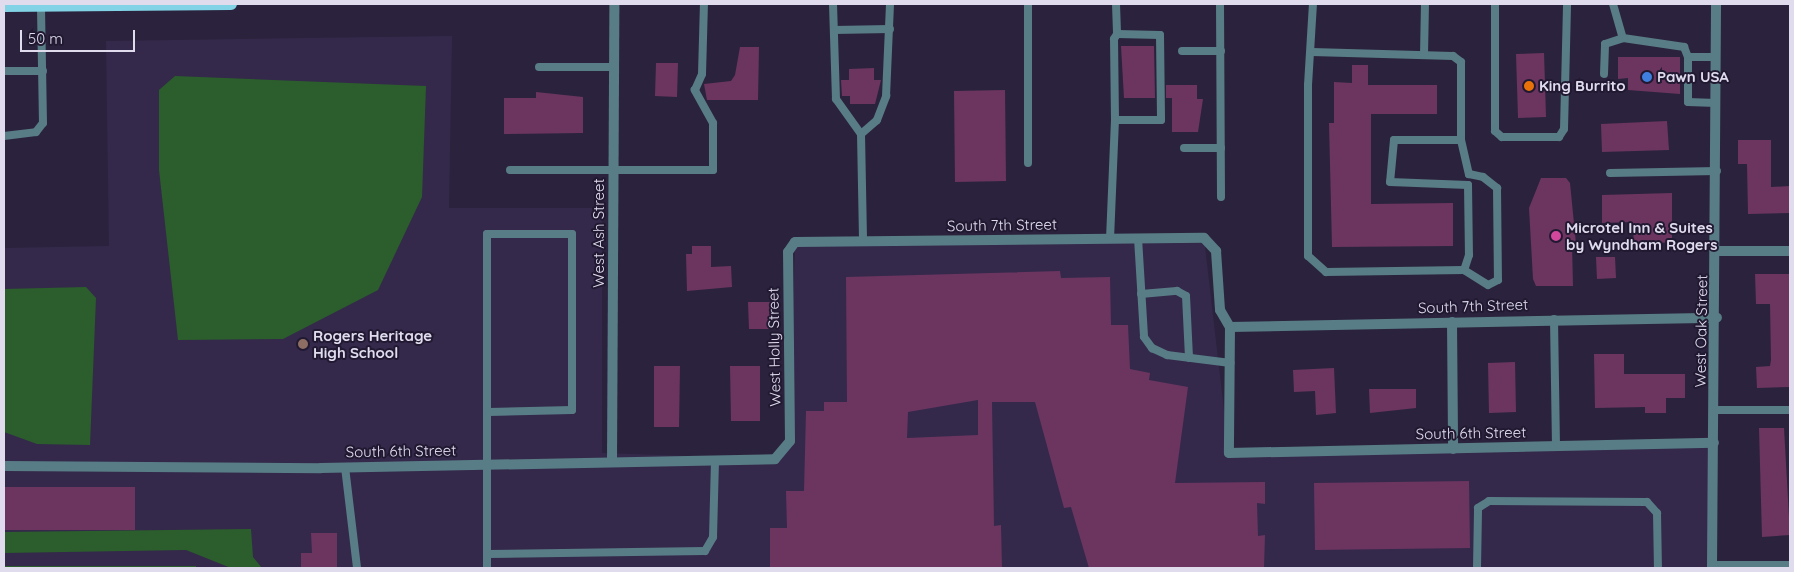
<!DOCTYPE html>
<html>
<head>
<meta charset="utf-8">
<style>
	body { margin:0 }
	#map { position:relative; width:1794px; height:572px; overflow:hidden; background:#2b233d; font-family:Quicksand,sans-serif }
	div>[style] { position:absolute }
	[style*='--x'] { left:calc(var(--x)*1px); top:calc(var(--y)*1px); width:calc(var(--w)*1px); rotate:calc(var(--a)*1deg) }
	.built>* { inset:0; background:#34294a }
	.green>* { inset:0; background:#2b5e2c }
	.building>* { inset:0; background:#6b3560 }
	.service>* { height:8px; margin:-4px; padding:0 4px; transform-origin:4px; border-radius:4px; background:#587d86 }
	.minor>* { height:10px; margin:-5px; padding:0 5px; transform-origin:5px; border-radius:5px; background:#587d86 }
	.tertiary>* { height:10px; margin:-5px; padding:0 5px; transform-origin:5px; border-radius:5px; background:#587d86 }
	.primary>* { height:12px; margin:-6px; padding:0 6px; transform-origin:6px; border-radius:6px; background:#82d3e5 }
	.dots>* { width:14px; height:14px; translate:-50% -50%; box-sizing:border-box; border:2px solid #211932; border-radius:50% }
	span { translate:-50% -50%; white-space:nowrap; text-align:center; line-height:1.15; -webkit-text-stroke:4px #211932; paint-order:stroke }
	.poi-label { font-size:15px; color:#e0dced; font-weight:700 }
	.left { translate:0 -50%; text-align:left }
	.street-label { font-size:15px; color:#e0dced }
	.frame { position:absolute; inset:0; border:5px solid #e0dced; pointer-events:none }
	.scale { position:absolute; left:20px; top:30px; width:115px; height:22px; box-sizing:border-box; border:2px solid #e0dced; border-top:0; padding-left:6px; font-size:15px; line-height:18px; white-space:nowrap; color:#e0dced; -webkit-text-stroke:4px #211932; paint-order:stroke }
</style>
</head>
<body>
<div id="map">
	<div class="built">
		<div style="clip-path:polygon(452px 36px,449px 208px,602px 208px,602px 453px,775px 459px,790px 441px,795px 242px,1204px 238px,1229px 453px,1714px 443px,1712px 568px,4px 568px,4px 248px,109px 246px,106px 41px)"></div>
	</div>
	<div class="green">
		<div style="clip-path:polygon(175px 76px,426px 86px,422px 197px,378px 290px,283px 339px,178px 340px,159px 170px,159px 90px)"></div>
		<div style="clip-path:polygon(86px 287px,96px 298px,90px 445px,37px 444px,4px 432px,4px 289px)"></div>
		<div style="clip-path:polygon(251px 529px,253px 557px,262px 568px,231px 568px,186px 550px,4px 553px,4px 532px)"></div>
		<div style="clip-path:polygon(4px 566px,196px 566px,196px 568px,4px 568px)"></div>
	</div>
	<div class="building">
		<div style="clip-path:polygon(1121px 46px,1154px 46px,1155px 98px,1124px 98px)"></div>
		<div style="clip-path:polygon(740px 47px,759px 47px,758px 100px,707px 100px,704px 84px,731px 81px,735px 75px)"></div>
		<div style="clip-path:polygon(1544px 53px,1546px 117px,1518px 118px,1516px 54px)"></div>
		<div style="clip-path:polygon(1618px 57px,1680px 57px,1680px 94px,1628px 90px,1628px 78px,1618px 79px)"></div>
		<div style="clip-path:polygon(656px 63px,678px 63px,677px 97px,655px 96px)"></div>
		<div style="clip-path:polygon(1352px 65px,1368px 65px,1368px 85px,1437px 85px,1437px 114px,1371px 114px,1371px 204px,1453px 203px,1453px 246px,1332px 247px,1329px 123px,1334px 123px,1334px 82px,1352px 83px)"></div>
		<div style="clip-path:polygon(874px 68px,874px 80px,881px 80px,875px 104px,850px 104px,850px 96px,842px 96px,841px 80px,849px 80px,849px 69px)"></div>
		<div style="clip-path:polygon(1166px 85px,1197px 85px,1197px 99px,1203px 99px,1198px 132px,1172px 132px,1172px 98px,1166px 98px)"></div>
		<div style="clip-path:polygon(1005px 90px,1006px 181px,955px 182px,954px 91px)"></div>
		<div style="clip-path:polygon(536px 92px,583px 97px,583px 133px,504px 134px,504px 98px,536px 98px)"></div>
		<div style="clip-path:polygon(1667px 121px,1669px 150px,1602px 152px,1601px 124px)"></div>
		<div style="clip-path:polygon(1738px 140px,1771px 140px,1771px 187px,1790px 186px,1790px 213px,1748px 214px,1747px 164px,1738px 164px)"></div>
		<div style="clip-path:polygon(1541px 178px,1566px 178px,1570px 183px,1576px 244px,1572px 244px,1573px 286px,1536px 286px,1533px 279px,1529px 208px)"></div>
		<div style="clip-path:polygon(1672px 193px,1672px 242px,1659px 243px,1660px 249px,1634px 251px,1633px 222px,1602px 223px,1602px 195px)"></div>
		<div style="clip-path:polygon(692px 246px,711px 246px,711px 267px,731px 266px,732px 287px,687px 291px,686px 254px,692px 254px)"></div>
		<div style="clip-path:polygon(1596px 257px,1615px 257px,1616px 278px,1597px 279px)"></div>
		<div style="clip-path:polygon(evenodd,1060px 271px,1061px 278px,1110px 277px,1111px 325px,1128px 325px,1130px 369px,1150px 373px,1149px 380px,1188px 387px,1175px 483px,1265px 482px,1265px 504px,1257px 503px,1258px 536px,1265px 535px,1264px 568px,1089px 568px,1071px 507px,1064px 508px,1035px 402px,992px 402px,994px 526px,1001px 525px,1002px 568px,770px 568px,770px 528px,787px 528px,786px 491px,804px 491px,806px 411px,824px 411px,824px 402px,847px 402px,846px 277px,1060px 271px,978px 400px,978px 435px,907px 438px,908px 412px,978px 400px)"></div>
		<div style="clip-path:polygon(1755px 274px,1790px 274px,1790px 387px,1757px 388px,1756px 367px,1770px 366px,1771px 360px,1770px 304px,1756px 304px)"></div>
		<div style="clip-path:polygon(748px 302px,772px 302px,772px 329px,749px 329px)"></div>
		<div style="clip-path:polygon(1594px 354px,1624px 354px,1624px 374px,1685px 374px,1685px 398px,1666px 398px,1666px 413px,1645px 413px,1645px 407px,1595px 408px)"></div>
		<div style="clip-path:polygon(1515px 362px,1516px 412px,1489px 413px,1488px 363px)"></div>
		<div style="clip-path:polygon(654px 366px,680px 366px,679px 427px,654px 427px)"></div>
		<div style="clip-path:polygon(730px 366px,760px 366px,760px 421px,731px 421px)"></div>
		<div style="clip-path:polygon(1334px 368px,1336px 413px,1316px 415px,1315px 391px,1294px 392px,1293px 370px)"></div>
		<div style="clip-path:polygon(1369px 389px,1416px 389px,1416px 408px,1370px 413px)"></div>
		<div style="clip-path:polygon(1759px 428px,1784px 428px,1790px 535px,1762px 537px)"></div>
		<div style="clip-path:polygon(1469px 481px,1470px 548px,1315px 550px,1314px 483px)"></div>
		<div style="clip-path:polygon(4px 487px,135px 487px,135px 530px,4px 530px)"></div>
		<div style="clip-path:polygon(311px 533px,337px 533px,337px 568px,301px 568px,301px 553px,312px 553px)"></div>
	</div>
	<div class="service">
		<div style="--x:833;--y:4;--w:95;--a:88.2"></div>
		<div style="--x:836;--y:99;--w:43;--a:54.5"></div>
		<div style="--x:861;--y:134;--w:107;--a:88.9"></div>
		<div style="--x:1116;--y:4;--w:30;--a:88"></div>
		<div style="--x:1117;--y:34;--w:43;--a:1.3"></div>
		<div style="--x:1160;--y:35;--w:85;--a:89.3"></div>
		<div style="--x:1161;--y:120;--w:46;--a:180"></div>
		<div style="--x:1115;--y:120;--w:81;--a:-90.7"></div>
		<div style="--x:1114;--y:39;--w:6;--a:-59"></div>
		<div style="--x:1220;--y:4;--w:193;--a:89.7"></div>
		<div style="--x:1495;--y:4;--w:127;--a:90"></div>
		<div style="--x:1495;--y:131;--w:9;--a:41"></div>
		<div style="--x:1502;--y:137;--w:57;--a:0"></div>
		<div style="--x:1559;--y:137;--w:9;--a:-58"></div>
		<div style="--x:1564;--y:129;--w:125;--a:-88.6"></div>
		<div style="--x:1613;--y:4;--w:35;--a:74"></div>
		<div style="--x:1623;--y:38;--w:62;--a:8.4"></div>
		<div style="--x:1684;--y:47;--w:11;--a:68"></div>
		<div style="--x:1688;--y:57;--w:45;--a:90"></div>
		<div style="--x:1688;--y:102;--w:28;--a:2"></div>
		<div style="--x:834;--y:30;--w:56;--a:-1"></div>
		<div style="--x:1182;--y:51;--w:39;--a:0"></div>
		<div style="--x:1312;--y:52;--w:141;--a:1.6"></div>
		<div style="--x:1453;--y:56;--w:10;--a:37"></div>
		<div style="--x:1461;--y:62;--w:78;--a:90"></div>
		<div style="--x:1461;--y:140;--w:67;--a:180"></div>
		<div style="--x:1394;--y:140;--w:42;--a:95.4"></div>
		<div style="--x:1390;--y:182;--w:78;--a:2.2"></div>
		<div style="--x:1468;--y:185;--w:70;--a:89.2"></div>
		<div style="--x:1469;--y:255;--w:16;--a:108"></div>
		<div style="--x:1464;--y:270;--w:138;--a:179.2"></div>
		<div style="--x:1326;--y:272;--w:24;--a:-138"></div>
		<div style="--x:1308;--y:256;--w:171;--a:-90"></div>
		<div style="--x:1308;--y:85;--w:81;--a:-86.5"></div>
		<div style="--x:1424;--y:55;--w:51;--a:-88.9"></div>
		<div style="--x:1688;--y:57;--w:28;--a:0"></div>
		<div style="--x:539;--y:67;--w:75;--a:0"></div>
		<div style="--x:4;--y:71;--w:39;--a:0"></div>
		<div style="--x:1604;--y:74;--w:30;--a:-88"></div>
		<div style="--x:1605;--y:44;--w:19;--a:-18"></div>
		<div style="--x:861;--y:134;--w:21;--a:-41"></div>
		<div style="--x:877;--y:120;--w:26;--a:-69"></div>
		<div style="--x:886;--y:96;--w:92;--a:-87.5"></div>
		<div style="--x:4;--y:136;--w:32;--a:-7"></div>
		<div style="--x:36;--y:132;--w:11;--a:-52"></div>
		<div style="--x:43;--y:123;--w:117;--a:-91"></div>
		<div style="--x:1461;--y:140;--w:35;--a:77"></div>
		<div style="--x:1469;--y:174;--w:14;--a:12"></div>
		<div style="--x:1483;--y:177;--w:18;--a:38"></div>
		<div style="--x:1497;--y:188;--w:92;--a:89.4"></div>
		<div style="--x:1498;--y:280;--w:11;--a:153"></div>
		<div style="--x:1488;--y:285;--w:28;--a:-148"></div>
		<div style="--x:1184;--y:148;--w:37;--a:0"></div>
		<div style="--x:1028;--y:163;--w:159;--a:-90"></div>
		<div style="--x:510;--y:170;--w:203;--a:0"></div>
		<div style="--x:713;--y:170;--w:47;--a:-90"></div>
		<div style="--x:713;--y:123;--w:38;--a:-119"></div>
		<div style="--x:695;--y:90;--w:17;--a:-66"></div>
		<div style="--x:702;--y:74;--w:70;--a:-88.4"></div>
		<div style="--x:1610;--y:173;--w:107;--a:-1.1"></div>
		<div style="--x:1138;--y:238;--w:99;--a:86.5"></div>
		<div style="--x:1144;--y:337;--w:14;--a:54"></div>
		<div style="--x:1152;--y:348;--w:17;--a:25"></div>
		<div style="--x:1167;--y:355;--w:64;--a:7.2"></div>
		<div style="--x:1110;--y:239;--w:119;--a:-87.6"></div>
		<div style="--x:1141;--y:294;--w:36;--a:-5"></div>
		<div style="--x:1177;--y:291;--w:10;--a:29"></div>
		<div style="--x:1186;--y:296;--w:62;--a:87.2"></div>
		<div style="--x:1554;--y:319;--w:127;--a:89.1"></div>
		<div style="--x:1714;--y:410;--w:76;--a:0"></div>
		<div style="--x:345;--y:467;--w:102;--a:83.2"></div>
		<div style="--x:487;--y:554;--w:218;--a:-0.8"></div>
		<div style="--x:705;--y:551;--w:16;--a:-60"></div>
		<div style="--x:713;--y:537;--w:75;--a:-88.5"></div>
		<div style="--x:487;--y:568;--w:334;--a:-90"></div>
		<div style="--x:487;--y:234;--w:85;--a:0"></div>
		<div style="--x:572;--y:234;--w:176;--a:90"></div>
		<div style="--x:572;--y:410;--w:83;--a:178.6"></div>
		<div style="--x:1477;--y:568;--w:60;--a:-89"></div>
		<div style="--x:1478;--y:508;--w:13;--a:-32"></div>
		<div style="--x:1489;--y:501;--w:158;--a:0.4"></div>
		<div style="--x:1647;--y:502;--w:15;--a:48"></div>
		<div style="--x:1657;--y:513;--w:55;--a:89"></div>
	</div>
	<div class="minor">
		<div style="--x:1717;--y:251;--w:73;--a:0"></div>
		<div style="--x:1452;--y:322;--w:127;--a:89.5"></div>
		<div style="--x:1230;--y:327;--w:487;--a:-1.1"></div>
		<div style="--x:612;--y:462;--w:458;--a:-89.7"></div>
		<div style="--x:4;--y:466;--w:317;--a:0.4"></div>
		<div style="--x:321;--y:468;--w:454;--a:-1.1"></div>
		<div style="--x:775;--y:459;--w:23;--a:-50"></div>
		<div style="--x:790;--y:441;--w:189;--a:-90.6"></div>
		<div style="--x:788;--y:252;--w:12;--a:-55"></div>
		<div style="--x:795;--y:242;--w:409;--a:-0.6"></div>
		<div style="--x:1204;--y:238;--w:18;--a:47"></div>
		<div style="--x:1216;--y:251;--w:59;--a:86.1"></div>
		<div style="--x:1220;--y:310;--w:20;--a:60"></div>
		<div style="--x:1230;--y:327;--w:126;--a:90.5"></div>
		<div style="--x:1229;--y:453;--w:485;--a:-1.2"></div>
		<div style="--x:1712;--y:566;--w:78;--a:0"></div>
	</div>
	<div class="tertiary">
		<div style="--x:1712;--y:568;--w:564;--a:-89.59"></div>
	</div>
	<div class="primary">
		<div style="--x:4;--y:6;--w:227;--a:-0.5"></div>
	</div>
	<div class="dots">
		<div style="left:1647px;top:77px;background:#3f7fe0"></div>
		<div style="left:1529px;top:86px;background:#e8710a"></div>
		<div style="left:1556px;top:236px;background:#d1479c"></div>
		<div style="left:303px;top:344px;background:#8d6e63"></div>
	</div>
	<div class="poi-label">
		<span class="left" style="left:1657px;top:77px">Pawn USA</span>
		<span class="left" style="left:1539px;top:86px">King Burrito</span>
		<span class="left" style="left:1566px;top:236px">Microtel Inn &amp; Suites<br>by Wyndham Rogers</span>
		<span class="left" style="left:313px;top:344px">Rogers Heritage<br>High School</span>
	</div>
	<div class="street-label">
		<span style="left:1002px;top:225px;rotate:-1deg">South 7th Street</span>
		<span style="left:599px;top:233px;rotate:-90deg">West Ash Street</span>
		<span style="left:1473px;top:306px;rotate:-2deg">South 7th Street</span>
		<span style="left:1701px;top:331px;rotate:-89deg">West Oak Street</span>
		<span style="left:774px;top:347px;rotate:-91deg">West Holly Street</span>
		<span style="left:1471px;top:433px;rotate:-1deg">South 6th Street</span>
		<span style="left:401px;top:451px;rotate:-1deg">South 6th Street</span>
	</div>
	<div class="frame"></div>
	<div class="scale">50 m</div>
</div>
</body>
</html>
